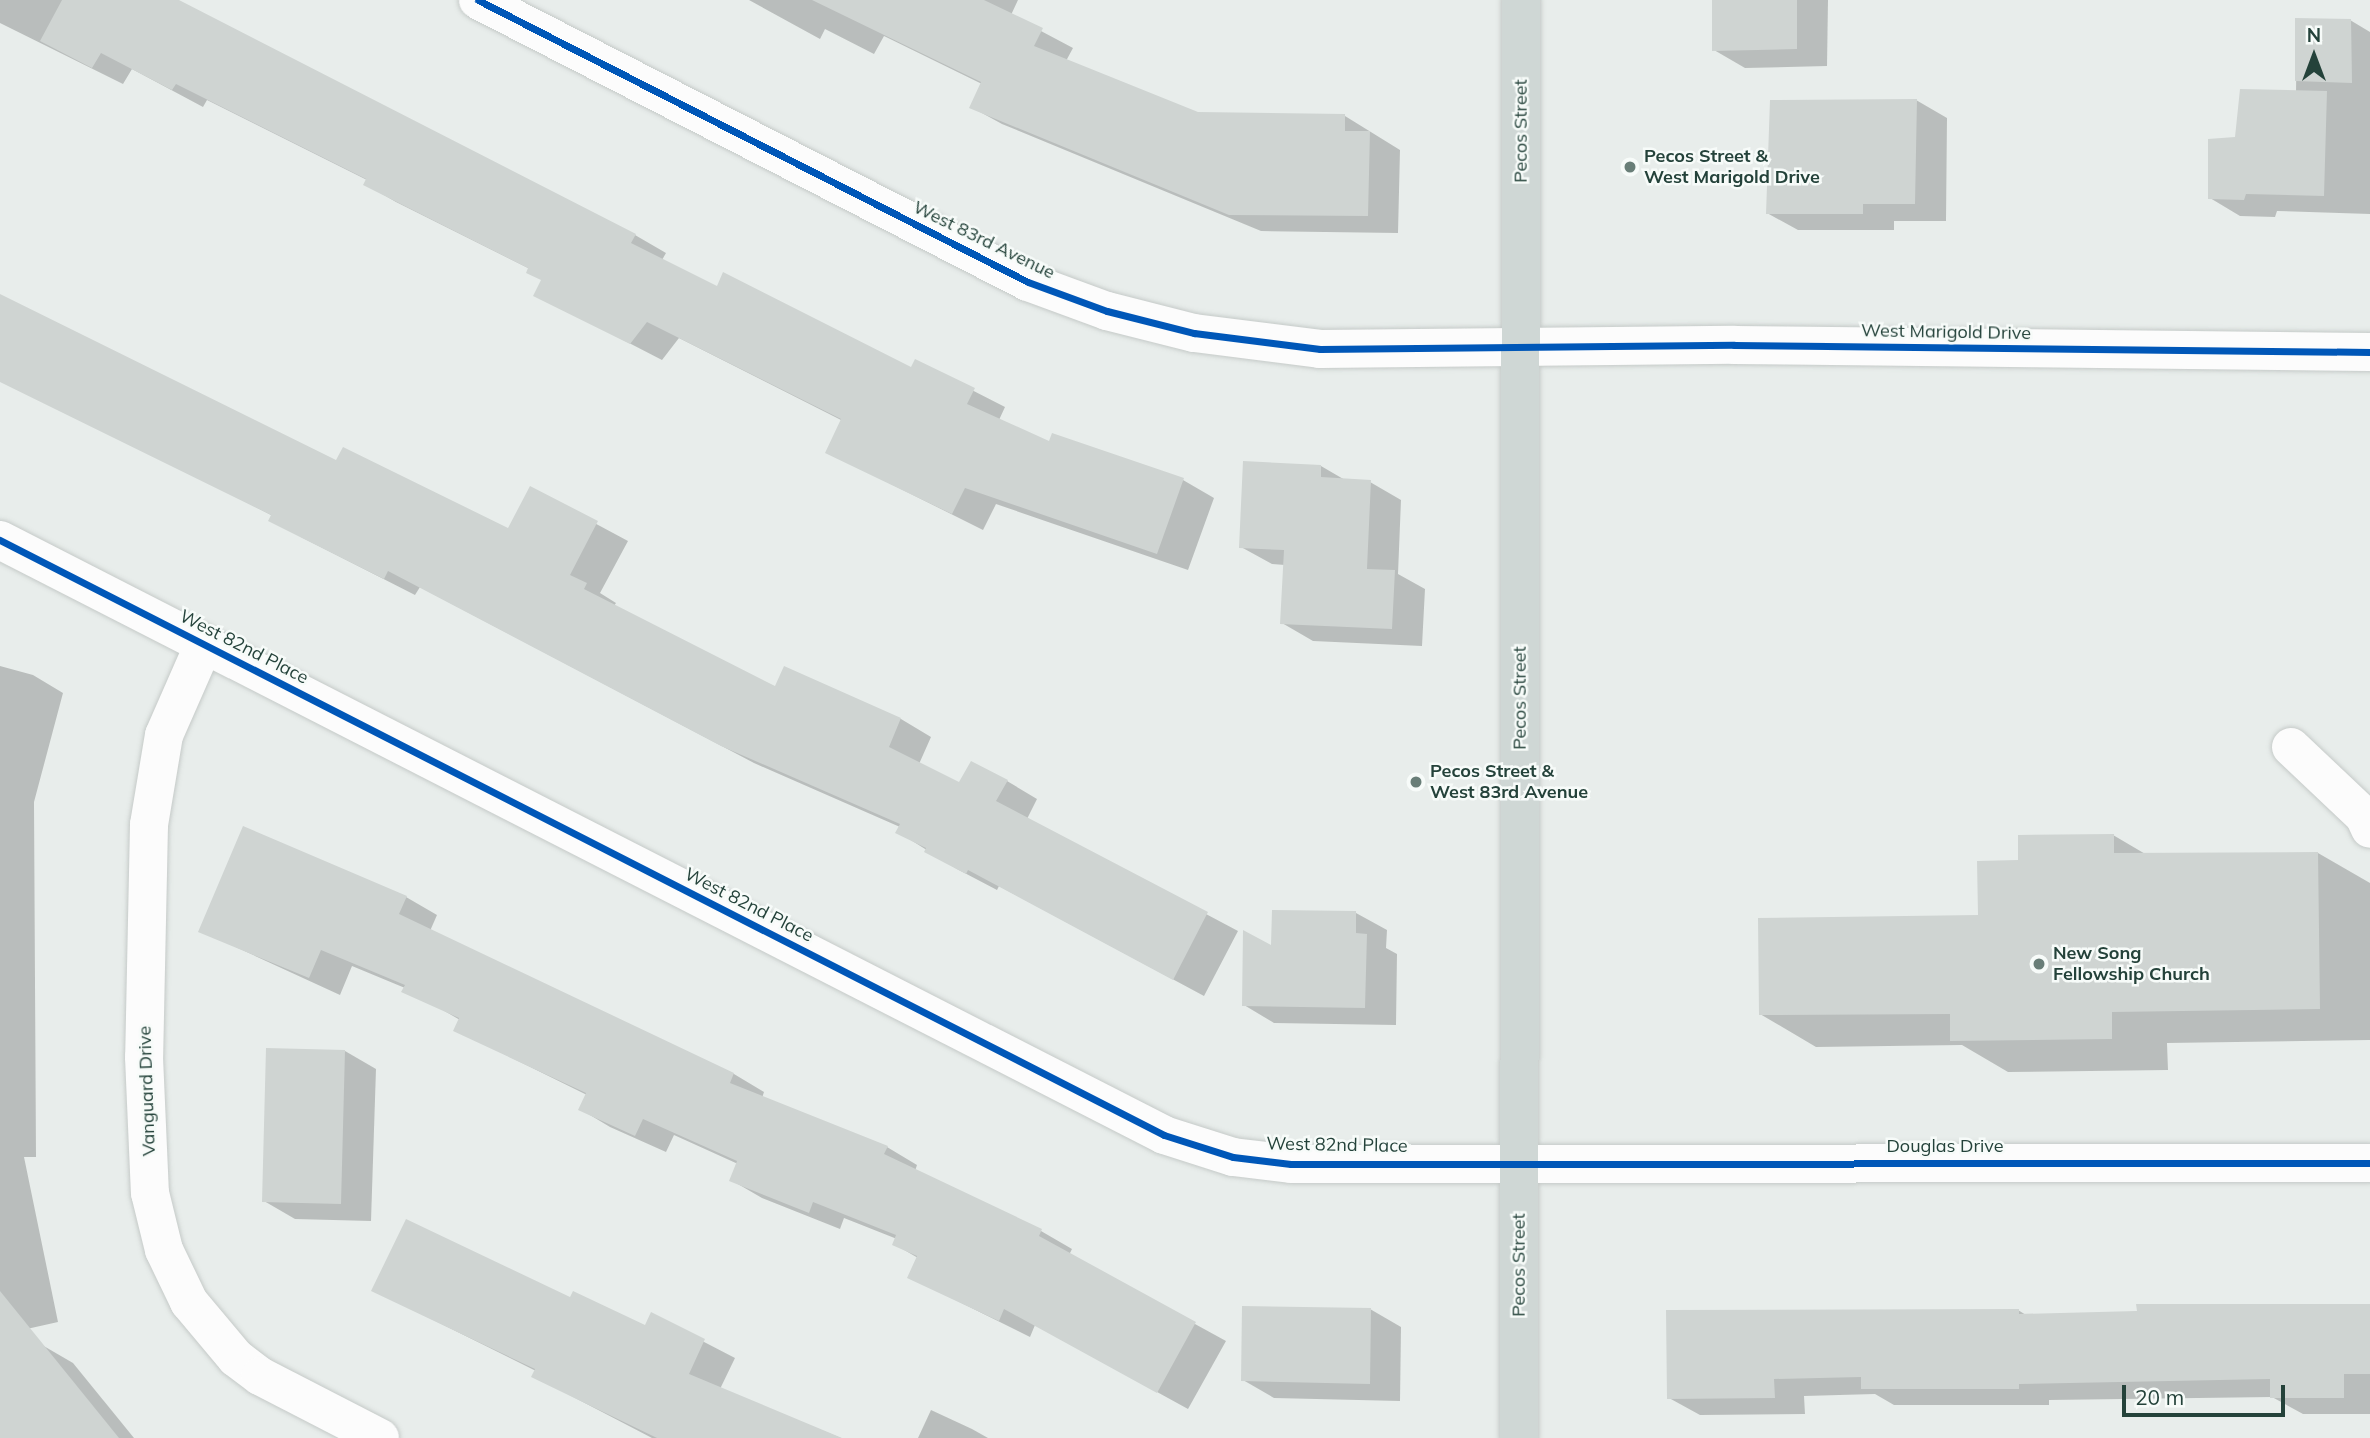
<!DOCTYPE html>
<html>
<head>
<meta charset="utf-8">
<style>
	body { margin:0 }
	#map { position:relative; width:2370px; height:1438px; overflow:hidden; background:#e8edeb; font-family:Mulish,sans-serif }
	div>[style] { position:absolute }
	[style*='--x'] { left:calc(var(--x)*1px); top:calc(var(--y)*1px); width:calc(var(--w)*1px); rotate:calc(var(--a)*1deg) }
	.shadow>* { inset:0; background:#0003 }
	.building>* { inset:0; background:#cfd4d2 }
	.roads { filter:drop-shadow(0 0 2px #c5cac8) drop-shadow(0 0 2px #c5cac8) }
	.minor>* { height:38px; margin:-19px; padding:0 19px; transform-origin:19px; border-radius:19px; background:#fcfcfc }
	.major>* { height:38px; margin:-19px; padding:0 19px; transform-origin:19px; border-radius:19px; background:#cfd7d5 }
	.cycleway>* { height:7px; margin:-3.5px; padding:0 3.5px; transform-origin:3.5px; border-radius:3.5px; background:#0057b8 }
	.dots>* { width:19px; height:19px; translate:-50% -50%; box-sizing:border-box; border:4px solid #f7fbf9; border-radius:50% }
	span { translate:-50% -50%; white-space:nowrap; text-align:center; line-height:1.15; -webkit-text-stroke:5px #f7fbf9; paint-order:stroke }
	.street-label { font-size:18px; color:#24423a }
	.poi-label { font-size:18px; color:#24423a; font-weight:700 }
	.left { translate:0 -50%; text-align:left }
	.north { position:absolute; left:2279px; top:21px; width:70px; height:70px; -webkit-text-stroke:5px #f7fbf9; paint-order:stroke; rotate:0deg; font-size:19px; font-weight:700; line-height:28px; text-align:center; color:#24423a }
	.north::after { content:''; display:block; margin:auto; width:24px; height:32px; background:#24423a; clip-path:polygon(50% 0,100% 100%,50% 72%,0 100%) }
	.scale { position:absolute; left:2122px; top:1385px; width:163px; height:32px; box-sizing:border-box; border:4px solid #24423a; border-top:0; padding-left:9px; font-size:21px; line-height:24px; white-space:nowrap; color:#24423a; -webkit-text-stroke:5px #f7fbf9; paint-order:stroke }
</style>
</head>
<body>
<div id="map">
	<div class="shadow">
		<div style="clip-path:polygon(0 0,177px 0,635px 235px,666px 253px,662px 260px,717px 288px,912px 369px,915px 361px,1005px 407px,999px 420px,1050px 444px,1183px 480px,1214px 498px,1188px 570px,996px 504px,983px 530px,827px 452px,843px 421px,679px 338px,662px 360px,536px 295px,543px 281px,530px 269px,396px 202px,365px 184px,367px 180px,207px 100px,203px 107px,132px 69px,123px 84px,0 23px)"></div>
		<div style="clip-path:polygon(749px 0,1018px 0,1011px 15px,1073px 48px,1066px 61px,1198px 113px,1345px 116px,1400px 150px,1398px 233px,1261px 231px,1002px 124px,971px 107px,982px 84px,884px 36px,874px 54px,825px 29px,820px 39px)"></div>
		<div style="clip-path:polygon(1714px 0,1828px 0,1827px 66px,1745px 68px,1714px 50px)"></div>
		<div style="clip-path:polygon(2297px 19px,2350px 20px,2370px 32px,2370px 214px,2277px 211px,2275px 217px,2240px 216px,2210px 198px,2237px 139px,2296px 92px)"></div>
		<div style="clip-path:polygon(1916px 100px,1947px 118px,1946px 221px,1894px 221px,1894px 230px,1798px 230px,1767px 213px)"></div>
		<div style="clip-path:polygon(0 296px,337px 462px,509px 531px,531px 489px,628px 541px,600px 593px,616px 603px,614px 606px,776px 688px,784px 669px,901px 719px,931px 737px,919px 764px,960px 785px,1007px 781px,1037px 799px,1027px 819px,1238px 931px,1204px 996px,999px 886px,997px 890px,957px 869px,898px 832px,900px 827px,754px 763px,420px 587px,415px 595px,301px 537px,273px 516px,0 376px)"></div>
		<div style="clip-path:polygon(1321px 466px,1345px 480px,1370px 482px,1401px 500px,1398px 574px,1425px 589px,1422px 646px,1313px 641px,1282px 623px,1285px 565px,1272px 564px,1241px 547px)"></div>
		<div style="clip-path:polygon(0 666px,33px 675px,63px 693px,34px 802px,36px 1157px,24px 1157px,58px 1322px,0 1335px)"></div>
		<div style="clip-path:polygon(2113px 835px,2147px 855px,2318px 853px,2370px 883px,2370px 1040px,2167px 1043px,2168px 1070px,2008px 1072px,1962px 1045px,1816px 1047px,1760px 1014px,1980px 917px,2020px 861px)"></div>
		<div style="clip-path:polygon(406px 897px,437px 915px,430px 931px,734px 1074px,764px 1092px,762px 1098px,887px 1147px,917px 1165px,915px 1171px,1041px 1231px,1072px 1249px,1069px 1255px,1226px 1341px,1188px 1409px,1035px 1325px,1030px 1337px,909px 1277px,918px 1258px,894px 1244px,897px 1239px,844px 1218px,840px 1229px,762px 1198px,731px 1180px,738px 1164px,674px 1135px,666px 1152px,610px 1127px,580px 1109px,587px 1095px,455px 1030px,460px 1020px,405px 988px,352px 966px,340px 995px,201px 931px)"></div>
		<div style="clip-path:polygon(1356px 913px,1387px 930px,1386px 948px,1397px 954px,1396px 1025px,1274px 1023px,1244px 1005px,1273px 948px)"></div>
		<div style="clip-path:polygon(345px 1051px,376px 1069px,371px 1221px,295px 1219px,264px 1201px)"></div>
		<div style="clip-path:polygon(373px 1290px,571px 1299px,646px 1327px,652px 1315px,735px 1358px,720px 1389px,841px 1438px,652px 1438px,533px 1376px,536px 1371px)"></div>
		<div style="clip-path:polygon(2370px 1305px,2370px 1414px,2303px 1414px,2272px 1397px,2049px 1400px,2049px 1405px,1894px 1405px,1875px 1394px,1804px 1396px,1805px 1414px,1700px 1415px,1669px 1398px,2018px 1310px,2026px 1315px)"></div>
		<div style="clip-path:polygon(1370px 1309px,1401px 1327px,1400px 1401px,1274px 1398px,1243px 1380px)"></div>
		<div style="clip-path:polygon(42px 1345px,73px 1363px,134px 1438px,2px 1438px,0 1379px)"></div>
		<div style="clip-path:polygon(931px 1410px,972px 1429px,988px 1438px,918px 1438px)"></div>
	</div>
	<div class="building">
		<div style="clip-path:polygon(62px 0,179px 0,636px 234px,631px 243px,717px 286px,723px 272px,911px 367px,915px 359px,975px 388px,967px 404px,1049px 441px,1052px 433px,1184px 478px,1157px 554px,965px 488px,952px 514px,825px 453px,841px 419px,647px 322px,630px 344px,533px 296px,541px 280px,526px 273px,528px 268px,363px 185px,366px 179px,176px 84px,172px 90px,101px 53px,92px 68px,40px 41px)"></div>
		<div style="clip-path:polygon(812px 0,984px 0,1043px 28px,1034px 46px,1198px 112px,1345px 114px,1345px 131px,1370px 131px,1368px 216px,1229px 215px,969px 108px,981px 82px)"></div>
		<div style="clip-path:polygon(1712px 0,1797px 0,1797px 49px,1712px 51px)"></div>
		<div style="clip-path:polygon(2295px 18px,2351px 19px,2352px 83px,2295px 81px)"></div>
		<div style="clip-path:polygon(2240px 89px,2327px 91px,2324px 196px,2246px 194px,2244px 200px,2208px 199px,2208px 139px,2235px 137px)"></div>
		<div style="clip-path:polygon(1917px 99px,1915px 204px,1863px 204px,1863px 214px,1766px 214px,1770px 100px)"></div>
		<div style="clip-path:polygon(0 294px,336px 460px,343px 447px,508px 528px,530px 486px,598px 521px,570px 575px,587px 583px,584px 589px,775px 686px,784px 666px,901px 718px,889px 747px,959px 782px,971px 761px,1008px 780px,996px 801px,1208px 912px,1173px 980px,968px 870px,966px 874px,924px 852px,926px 848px,895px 833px,900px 824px,721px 746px,388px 571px,384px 579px,268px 521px,271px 515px,0 382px)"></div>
		<div style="clip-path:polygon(1243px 461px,1321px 465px,1321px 477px,1371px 480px,1367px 569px,1395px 570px,1392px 629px,1280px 624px,1284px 550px,1239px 548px)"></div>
		<div style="clip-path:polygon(243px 826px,407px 896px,399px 914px,734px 1073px,730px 1083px,888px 1146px,884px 1154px,1042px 1229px,1039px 1236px,1196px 1322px,1157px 1393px,1004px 1309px,999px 1321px,907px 1278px,917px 1256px,892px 1245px,896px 1235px,813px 1202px,809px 1213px,729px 1181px,737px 1161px,643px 1119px,635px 1136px,578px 1110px,586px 1093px,453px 1031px,459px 1018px,401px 992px,405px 985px,321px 950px,309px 978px,198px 932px)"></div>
		<div style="clip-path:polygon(2114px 834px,2114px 853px,2318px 852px,2320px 1009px,2112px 1012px,2112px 1039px,1950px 1041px,1950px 1014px,1759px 1015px,1758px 918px,1978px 915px,1977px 861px,2018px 860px,2018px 835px)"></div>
		<div style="clip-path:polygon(1272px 910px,1356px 911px,1356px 933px,1367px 934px,1365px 1008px,1242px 1006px,1243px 930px,1271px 945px)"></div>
		<div style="clip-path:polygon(266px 1048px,345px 1050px,341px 1204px,262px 1202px)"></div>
		<div style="clip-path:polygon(406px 1219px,570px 1297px,573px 1291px,645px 1325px,651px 1312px,705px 1339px,689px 1374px,842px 1438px,657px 1438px,531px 1377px,535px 1369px,371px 1291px)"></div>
		<div style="clip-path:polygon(0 1291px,119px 1438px,0 1438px)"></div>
		<div style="clip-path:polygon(2136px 1304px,2370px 1304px,2370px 1374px,2344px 1374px,2344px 1398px,2270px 1398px,2270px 1379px,2019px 1384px,2019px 1389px,1861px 1389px,1861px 1377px,1774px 1379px,1775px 1398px,1667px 1399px,1666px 1310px,2019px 1309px,2019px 1314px,2137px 1311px)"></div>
		<div style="clip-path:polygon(1242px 1306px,1371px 1308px,1370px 1384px,1241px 1381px)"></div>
	</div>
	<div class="roads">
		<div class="minor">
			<div style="--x:478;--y:0;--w:618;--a:27.15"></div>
			<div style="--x:1028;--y:282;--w:84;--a:20.2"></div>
			<div style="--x:1107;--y:311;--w:90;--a:14.2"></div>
			<div style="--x:1194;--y:333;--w:127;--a:7.2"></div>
			<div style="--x:1320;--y:349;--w:414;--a:-0.6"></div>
			<div style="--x:1734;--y:345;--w:636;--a:0.63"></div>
			<div style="--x:0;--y:540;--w:1307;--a:27.07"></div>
			<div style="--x:1164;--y:1135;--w:72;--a:17.7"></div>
			<div style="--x:1233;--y:1157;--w:58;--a:6.9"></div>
			<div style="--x:1291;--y:1164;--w:1079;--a:-0.05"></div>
			<div style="--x:204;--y:644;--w:99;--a:113.7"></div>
			<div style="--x:164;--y:735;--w:91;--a:99.5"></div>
			<div style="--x:149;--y:825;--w:232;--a:91.2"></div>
			<div style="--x:144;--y:1057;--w:136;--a:87.5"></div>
			<div style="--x:150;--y:1193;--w:59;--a:76.2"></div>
			<div style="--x:164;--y:1250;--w:58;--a:64.3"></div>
			<div style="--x:189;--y:1302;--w:73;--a:50"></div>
			<div style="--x:236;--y:1358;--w:30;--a:37"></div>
			<div style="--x:260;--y:1376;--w:135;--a:27.3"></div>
			<div style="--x:2291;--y:747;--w:100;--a:43.4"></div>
			<div style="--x:2364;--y:816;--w:14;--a:65"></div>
		</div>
		<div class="major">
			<div style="--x:1519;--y:1438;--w:1438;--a:-89.92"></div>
		</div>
	</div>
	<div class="cycleway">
		<div style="--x:478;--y:0;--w:618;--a:27.15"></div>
		<div style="--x:1028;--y:282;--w:84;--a:20.2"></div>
		<div style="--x:1107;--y:311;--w:90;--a:14.2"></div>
		<div style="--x:1194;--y:333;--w:127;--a:7.2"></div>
		<div style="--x:1320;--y:349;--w:414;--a:-0.6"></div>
		<div style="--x:1734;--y:345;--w:636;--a:0.63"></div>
		<div style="--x:0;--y:540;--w:1307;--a:27.07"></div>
		<div style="--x:1164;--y:1135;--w:72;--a:17.7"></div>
		<div style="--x:1233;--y:1157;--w:58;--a:6.9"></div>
		<div style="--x:1291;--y:1164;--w:1079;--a:-0.05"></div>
	</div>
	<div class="dots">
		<div style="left:1630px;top:167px;background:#697e78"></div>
		<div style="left:1416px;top:782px;background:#697e78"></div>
		<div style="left:2039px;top:964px;background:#697e78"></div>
	</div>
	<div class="street-label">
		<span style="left:1521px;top:131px;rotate:-90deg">Pecos Street</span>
		<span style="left:984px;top:240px;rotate:26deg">West 83rd Avenue</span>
		<span style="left:1946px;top:332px;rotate:1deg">West Marigold Drive</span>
		<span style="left:244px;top:647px;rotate:27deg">West 82nd Place</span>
		<span style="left:1520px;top:698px;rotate:-90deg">Pecos Street</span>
		<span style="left:749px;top:905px;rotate:27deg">West 82nd Place</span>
		<span style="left:147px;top:1091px;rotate:-92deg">Vanguard Drive</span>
		<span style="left:1337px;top:1145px;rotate:1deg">West 82nd Place</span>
		<span style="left:1945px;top:1146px">Douglas Drive</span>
		<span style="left:1519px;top:1265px;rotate:-90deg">Pecos Street</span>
	</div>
	<div class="poi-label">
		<span class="left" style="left:1644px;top:167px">Pecos Street &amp;<br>West Marigold Drive</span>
		<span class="left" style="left:1430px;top:782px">Pecos Street &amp;<br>West 83rd Avenue</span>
		<span class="left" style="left:2053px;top:964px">New Song<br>Fellowship Church</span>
	</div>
	<div class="north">N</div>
	<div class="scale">20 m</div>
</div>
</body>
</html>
